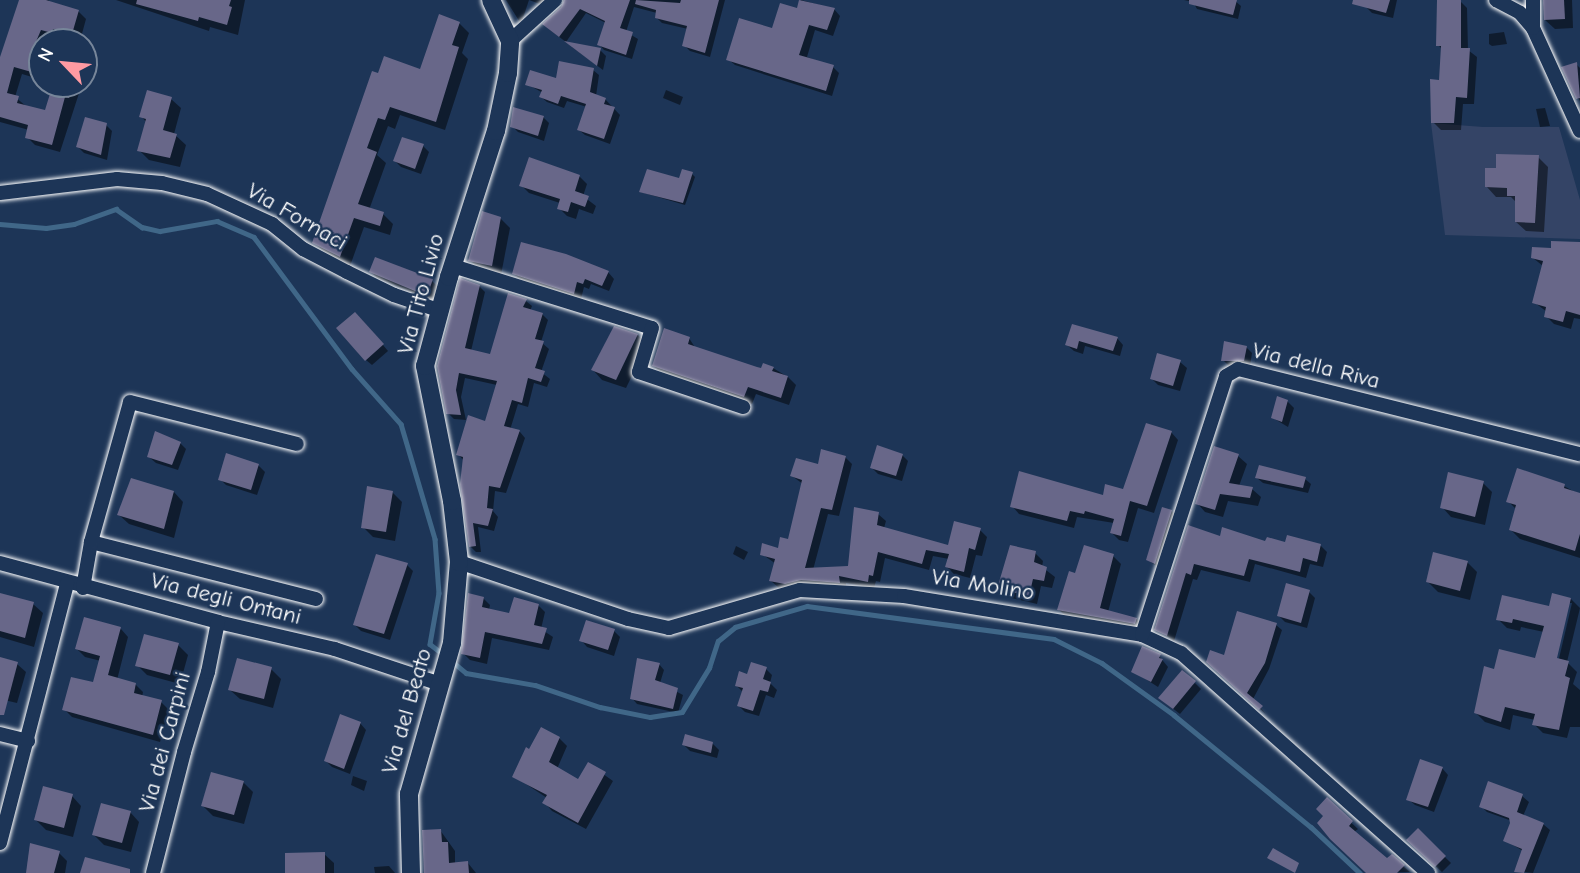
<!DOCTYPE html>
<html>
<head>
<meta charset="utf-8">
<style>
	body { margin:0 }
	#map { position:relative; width:1580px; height:873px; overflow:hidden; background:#1d3557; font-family:"Comic Neue",sans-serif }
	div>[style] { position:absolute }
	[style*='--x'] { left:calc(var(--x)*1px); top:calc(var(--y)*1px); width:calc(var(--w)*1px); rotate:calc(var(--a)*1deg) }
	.built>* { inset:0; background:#344466 }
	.shadow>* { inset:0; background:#0007 }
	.stream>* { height:4.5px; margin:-2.25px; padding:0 2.25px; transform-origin:2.25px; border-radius:2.25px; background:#406788 }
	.building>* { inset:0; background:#686789 }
	.roads { filter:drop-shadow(0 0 2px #fff) drop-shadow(0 0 2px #fff) }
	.minor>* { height:14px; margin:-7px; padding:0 7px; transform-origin:7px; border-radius:7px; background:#1d3557 }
	.tertiary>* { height:18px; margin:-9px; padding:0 9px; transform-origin:9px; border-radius:9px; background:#1d3557 }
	span { translate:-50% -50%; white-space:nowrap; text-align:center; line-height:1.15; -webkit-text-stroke:5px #1d3557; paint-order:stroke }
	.street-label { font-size:23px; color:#fff }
	.north { position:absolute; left:28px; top:28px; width:70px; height:70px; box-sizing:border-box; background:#1d3557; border:2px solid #77869a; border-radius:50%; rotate:296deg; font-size:19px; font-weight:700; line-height:28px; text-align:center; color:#fff }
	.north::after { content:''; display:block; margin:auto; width:24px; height:32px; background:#ff9aa2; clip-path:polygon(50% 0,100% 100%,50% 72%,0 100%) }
</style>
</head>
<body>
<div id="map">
	<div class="built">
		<div style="clip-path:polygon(1431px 123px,1483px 127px,1559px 127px,1580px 200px,1580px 239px,1445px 235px)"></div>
	</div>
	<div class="shadow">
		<div style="clip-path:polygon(22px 0,49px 0,48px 2px,78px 11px,86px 19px,80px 41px,61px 36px,60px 40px,49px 37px,47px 42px,42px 42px,42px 80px,22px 74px,15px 97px,26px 106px,46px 113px,55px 84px,82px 84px,60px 152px,35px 145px,27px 137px,29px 130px,0 122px,0 65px)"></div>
		<div style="clip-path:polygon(116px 0,245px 0,238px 35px,210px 27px,209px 31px)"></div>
		<div style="clip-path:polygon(506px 0,554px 0,548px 7px,529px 0,521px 24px)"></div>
		<div style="clip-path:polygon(567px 0,725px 0,710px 57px,690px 51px,684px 45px,688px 29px,662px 23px,656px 17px,657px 13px,634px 7px,626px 32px,638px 39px,632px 59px,604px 50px,599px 44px,606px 23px,586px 13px,566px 42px,550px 30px,545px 24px)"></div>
		<div style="clip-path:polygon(801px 0,834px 9px,840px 16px,833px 36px,815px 30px,807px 57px,833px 67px,839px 73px,832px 96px,735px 65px,728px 59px,773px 31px,798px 10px)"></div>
		<div style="clip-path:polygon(1184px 0,1234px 0,1241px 6px,1238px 19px,1197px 9px,1193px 2px)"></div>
		<div style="clip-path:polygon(1367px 0,1397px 0,1393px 18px,1372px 13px,1365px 6px)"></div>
		<div style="clip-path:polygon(1438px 0,1459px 0,1467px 8px,1468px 50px,1477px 57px,1474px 104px,1463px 104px,1461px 130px,1441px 130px,1433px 122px,1441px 82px,1442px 49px,1438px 45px)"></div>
		<div style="clip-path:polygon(1545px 0,1572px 0,1573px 28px,1555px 29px,1545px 20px)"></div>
		<div style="clip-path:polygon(459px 23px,469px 33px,462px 53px,468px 59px,445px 130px,400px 115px,395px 129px,388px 126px,377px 155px,386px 163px,369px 210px,383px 214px,393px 224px,390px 235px,364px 227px,350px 266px,324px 252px,314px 242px,380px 75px,421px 72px)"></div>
		<div style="clip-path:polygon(1504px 32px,1507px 44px,1492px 46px,1489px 44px,1489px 34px)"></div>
		<div style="clip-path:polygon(572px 47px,600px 50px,606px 56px,603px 70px)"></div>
		<div style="clip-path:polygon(1576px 64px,1580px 68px,1580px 101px,1578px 98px)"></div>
		<div style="clip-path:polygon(593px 70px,599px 75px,596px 96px,605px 99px,620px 115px,610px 144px,585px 135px,579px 130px,587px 107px,567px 101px,564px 108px,547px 102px,541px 97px,543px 93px,527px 84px,557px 80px)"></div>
		<div style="clip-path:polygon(666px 90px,683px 97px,680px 105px,663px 98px)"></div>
		<div style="clip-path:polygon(171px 99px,181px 108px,174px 134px,186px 145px,180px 167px,149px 160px,139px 150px,147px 123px,141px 116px)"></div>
		<div style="clip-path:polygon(1545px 108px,1550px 126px,1540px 127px,1536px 109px)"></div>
		<div style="clip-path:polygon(543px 117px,549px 123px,544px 141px,518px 132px,512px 126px)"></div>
		<div style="clip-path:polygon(106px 125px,112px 131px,107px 160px,84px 153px,78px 147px)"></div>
		<div style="clip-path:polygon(423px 146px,429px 152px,421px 174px,401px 167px,395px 161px)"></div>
		<div style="clip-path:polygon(1538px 157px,1548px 167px,1544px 232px,1526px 231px,1516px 222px,1517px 203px,1511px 197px,1496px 197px,1487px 187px,1497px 170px)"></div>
		<div style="clip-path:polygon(692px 174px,695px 177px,685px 205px,641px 192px)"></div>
		<div style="clip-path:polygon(579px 176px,587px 184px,583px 196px,596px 206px,593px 214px,579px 209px,576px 219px,567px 216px,559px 208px,560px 203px,529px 193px,521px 185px)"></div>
		<div style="clip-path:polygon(500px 218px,510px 228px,501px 275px,480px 270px,470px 260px)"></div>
		<div style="clip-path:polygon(1580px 244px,1580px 319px,1574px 318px,1571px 329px,1554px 324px,1546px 316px,1547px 312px,1534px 302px,1543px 266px,1533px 258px)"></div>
		<div style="clip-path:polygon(371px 272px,432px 281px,438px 287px,433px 301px,377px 278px)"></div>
		<div style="clip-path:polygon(608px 272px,614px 279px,609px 291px,591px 284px,589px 289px,584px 287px,581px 299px,521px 280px,514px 274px)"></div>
		<div style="clip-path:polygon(479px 286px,485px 292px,471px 351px,491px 356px,526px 301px,532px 306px,530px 311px,542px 314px,548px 320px,541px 342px,549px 349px,541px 372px,550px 379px,547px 387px,534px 383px,528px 407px,518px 404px,510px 430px,520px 432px,525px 438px,506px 493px,495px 491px,493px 511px,498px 517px,494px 531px,478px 527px,481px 552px,476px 552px,470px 546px,464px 461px,458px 454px,486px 423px,497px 385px,465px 378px,461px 397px,466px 420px,454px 419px,448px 413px)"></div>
		<div style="clip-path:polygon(361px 319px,388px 351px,372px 365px,366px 360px)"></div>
		<div style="clip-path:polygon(1073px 326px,1117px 338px,1123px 345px,1120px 356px,1085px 346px,1083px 354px,1074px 351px,1067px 345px)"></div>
		<div style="clip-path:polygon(615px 328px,638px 335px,647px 345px,626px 388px,602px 380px,593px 370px)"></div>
		<div style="clip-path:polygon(689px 338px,696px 349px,757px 369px,773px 368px,788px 377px,796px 385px,789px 405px,756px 394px,752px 404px,662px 374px,654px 366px)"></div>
		<div style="clip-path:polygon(1246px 347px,1252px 353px,1250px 366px,1229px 366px,1223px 360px)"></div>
		<div style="clip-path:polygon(1159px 355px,1180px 362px,1187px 368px,1180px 391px,1158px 385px,1152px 379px)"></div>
		<div style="clip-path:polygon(1287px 401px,1294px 408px,1288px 427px,1273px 418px)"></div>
		<div style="clip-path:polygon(1171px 432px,1178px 440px,1154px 513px,1138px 508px,1128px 542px,1119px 540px,1111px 532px,1114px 523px,1077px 517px,1074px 528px,1019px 514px,1012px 506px,1104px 497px,1124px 491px)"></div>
		<div style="clip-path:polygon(180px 443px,186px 449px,178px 470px,156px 463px,149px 457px)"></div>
		<div style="clip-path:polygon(902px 455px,908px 461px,902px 481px,878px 474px,872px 468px)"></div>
		<div style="clip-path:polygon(1238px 456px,1247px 464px,1239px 486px,1252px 489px,1261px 497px,1258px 506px,1228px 501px,1223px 517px,1205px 512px,1197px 503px)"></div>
		<div style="clip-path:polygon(845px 457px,852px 464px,839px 516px,828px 514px,813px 570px,849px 568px,878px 514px,886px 521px,884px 528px,949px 547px,980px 530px,987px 537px,982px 556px,976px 555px,970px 578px,954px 574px,947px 567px,949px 559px,933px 556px,929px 570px,885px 558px,880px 582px,876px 581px,874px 588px,846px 583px,846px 589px,794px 591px,779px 588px,771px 581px,776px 564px,762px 554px,779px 550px,789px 541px,803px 484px,792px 476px)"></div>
		<div style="clip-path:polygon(258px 465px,265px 472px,257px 495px,226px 485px,220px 479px)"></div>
		<div style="clip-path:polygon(1257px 478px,1305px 479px,1311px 484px,1308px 493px,1263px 483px)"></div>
		<div style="clip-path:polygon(1483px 483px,1492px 492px,1485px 525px,1451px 517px,1442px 507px)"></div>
		<div style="clip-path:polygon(1564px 486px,1580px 495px,1580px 558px,1520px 539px,1510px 529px,1517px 510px,1508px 501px)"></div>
		<div style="clip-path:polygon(174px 492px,183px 502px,174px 538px,129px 524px,119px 515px)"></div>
		<div style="clip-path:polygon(392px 492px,402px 502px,395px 541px,373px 537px,363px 527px)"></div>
		<div style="clip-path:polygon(1172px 511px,1178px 518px,1161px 569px,1148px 560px)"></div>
		<div style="clip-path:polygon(1189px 528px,1221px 539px,1321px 546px,1327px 552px,1323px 567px,1310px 564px,1306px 578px,1255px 564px,1250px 582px,1201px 570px,1197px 580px,1193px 579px,1174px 641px,1156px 629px)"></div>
		<div style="clip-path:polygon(736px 546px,748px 552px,744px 560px,733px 554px)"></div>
		<div style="clip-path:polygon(1035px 553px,1043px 561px,1042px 567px,1055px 577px,1052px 588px,1041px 586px,1037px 604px,1007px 597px,999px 589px)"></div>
		<div style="clip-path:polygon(1113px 556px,1121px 564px,1108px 612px,1137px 619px,1145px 627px,1143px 631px,1068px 618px,1059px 610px,1076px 575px)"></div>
		<div style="clip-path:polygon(1467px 562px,1477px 572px,1470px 600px,1438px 592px,1428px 582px)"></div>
		<div style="clip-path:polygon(407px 565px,413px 571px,390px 640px,361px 631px,355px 625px)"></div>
		<div style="clip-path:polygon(1309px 592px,1315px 598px,1307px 628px,1285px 622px,1279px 616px)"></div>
		<div style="clip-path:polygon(0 594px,33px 604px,43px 613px,34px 647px,0 637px)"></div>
		<div style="clip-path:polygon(483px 598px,490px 605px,489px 610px,511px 616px,538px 605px,545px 612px,541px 629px,553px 637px,549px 650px,492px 638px,487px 664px,470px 660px,463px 653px)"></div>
		<div style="clip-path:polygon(evenodd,1571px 599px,1580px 608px,1567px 662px,1577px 672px,1573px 684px,1580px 690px,1580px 727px,1570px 727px,1567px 738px,1543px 733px,1534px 724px,1535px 720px,1513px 715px,1510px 730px,1485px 722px,1476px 713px,1496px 671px,1537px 660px,1544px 632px,1521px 627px,1520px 631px,1507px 628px,1498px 619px,1550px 609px,1571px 599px,1568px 603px,1572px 603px,1557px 667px,1554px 667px,1568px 603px)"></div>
		<div style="clip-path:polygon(1276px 625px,1282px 630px,1269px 669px,1253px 699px,1266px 714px,1214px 668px,1225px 657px)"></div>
		<div style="clip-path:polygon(121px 629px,128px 637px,117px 680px,136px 685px,143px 692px,142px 697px,161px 702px,169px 710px,160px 742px,72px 717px,64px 709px,95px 685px,101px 661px,85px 657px,77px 649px)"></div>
		<div style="clip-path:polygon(614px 631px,620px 637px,614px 656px,587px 647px,581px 640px)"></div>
		<div style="clip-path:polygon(178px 645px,188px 655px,180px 684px,147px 675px,137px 665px)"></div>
		<div style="clip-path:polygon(1159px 656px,1168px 667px,1158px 687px,1133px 671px)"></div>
		<div style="clip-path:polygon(0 659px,17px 664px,26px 672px,17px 703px,0 699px)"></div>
		<div style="clip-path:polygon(659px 664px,664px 670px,660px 683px,683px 695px,678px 713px,637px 704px,632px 698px)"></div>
		<div style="clip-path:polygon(271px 669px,281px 679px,273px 708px,240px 699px,230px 690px)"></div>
		<div style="clip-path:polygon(766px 669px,772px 675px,770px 683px,777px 690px,774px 698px,766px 695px,759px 716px,745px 712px,739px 706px,743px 692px,737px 686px,748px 676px)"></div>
		<div style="clip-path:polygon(1195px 683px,1201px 689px,1180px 714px,1167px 704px)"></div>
		<div style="clip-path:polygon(360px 723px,366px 730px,350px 774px,332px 767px,326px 761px)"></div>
		<div style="clip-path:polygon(559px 738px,567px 746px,557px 769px,579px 781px,589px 764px,613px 781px,586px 829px,552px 811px,545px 803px,547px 798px,514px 776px,530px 752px)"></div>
		<div style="clip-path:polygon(713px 744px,719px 750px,717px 758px,690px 751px,684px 745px)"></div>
		<div style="clip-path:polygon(1442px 768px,1448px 775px,1434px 812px,1415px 805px,1408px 799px)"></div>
		<div style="clip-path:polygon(353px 776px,367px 781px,364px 791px,351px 785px)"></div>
		<div style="clip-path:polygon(243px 782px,253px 792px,244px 824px,213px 816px,203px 806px)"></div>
		<div style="clip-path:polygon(1489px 783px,1522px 796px,1529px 802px,1523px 816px,1543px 824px,1550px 830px,1533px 873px,1516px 871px,1523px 851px,1505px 840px,1512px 821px,1487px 812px,1481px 806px)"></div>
		<div style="clip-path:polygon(72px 796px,81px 806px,73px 837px,46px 830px,36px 820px)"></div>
		<div style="clip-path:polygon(1327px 800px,1358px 829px,1354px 832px,1387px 861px,1403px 866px,1410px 872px,1370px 873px,1325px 816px)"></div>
		<div style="clip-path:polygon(130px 812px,139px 822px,131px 852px,104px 845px,94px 835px)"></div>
		<div style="clip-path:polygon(440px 830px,455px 851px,455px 864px,468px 863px,476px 873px,426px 873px)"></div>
		<div style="clip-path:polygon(1418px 831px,1451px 863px,1442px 872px,1414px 846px)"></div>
		<div style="clip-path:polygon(59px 853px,67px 861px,65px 873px,28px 873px)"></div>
		<div style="clip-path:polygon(324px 854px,334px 863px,334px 873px,287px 873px)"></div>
		<div style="clip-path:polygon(389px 866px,395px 873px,375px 873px,374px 867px)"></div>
	</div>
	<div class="stream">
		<div style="--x:0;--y:224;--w:46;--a:5"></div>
		<div style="--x:46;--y:228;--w:28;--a:-8"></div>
		<div style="--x:74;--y:224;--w:45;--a:-19.7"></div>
		<div style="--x:116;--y:209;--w:32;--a:35"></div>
		<div style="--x:142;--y:227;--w:18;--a:13"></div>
		<div style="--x:160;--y:231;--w:58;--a:-10"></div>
		<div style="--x:217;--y:221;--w:40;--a:23.4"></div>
		<div style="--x:254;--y:237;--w:164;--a:53.4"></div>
		<div style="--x:352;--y:369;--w:74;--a:48.3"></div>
		<div style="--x:401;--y:424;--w:120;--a:73.5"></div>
		<div style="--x:435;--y:539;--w:54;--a:85.8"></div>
		<div style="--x:439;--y:593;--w:52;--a:100"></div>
		<div style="--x:430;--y:644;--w:16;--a:38"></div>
		<div style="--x:453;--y:662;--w:17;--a:40"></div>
		<div style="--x:466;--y:673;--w:70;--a:9.9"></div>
		<div style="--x:535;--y:685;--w:69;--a:18.7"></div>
		<div style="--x:600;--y:707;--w:51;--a:11.3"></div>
		<div style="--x:650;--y:717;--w:32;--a:-9"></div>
		<div style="--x:682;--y:712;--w:52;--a:-58.5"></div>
		<div style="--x:709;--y:668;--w:28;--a:-72"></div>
		<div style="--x:718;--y:641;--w:22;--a:-39"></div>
		<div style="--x:735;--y:627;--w:75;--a:-16.3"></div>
		<div style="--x:807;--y:606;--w:249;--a:7.6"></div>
		<div style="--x:1054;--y:639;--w:54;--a:26.6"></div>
		<div style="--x:1102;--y:663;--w:89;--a:35.8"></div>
		<div style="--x:1174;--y:715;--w:177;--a:39.3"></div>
		<div style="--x:1311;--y:827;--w:67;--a:43.2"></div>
	</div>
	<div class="building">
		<div style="clip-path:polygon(19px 0,46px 0,79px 10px,72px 34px,53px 29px,52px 33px,41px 30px,32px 51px,42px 54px,42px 75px,14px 67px,7px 93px,19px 96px,17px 103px,45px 110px,53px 84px,73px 84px,69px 98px,65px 97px,52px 145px,25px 138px,28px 125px,0 117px,0 57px)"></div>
		<div style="clip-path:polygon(137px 0,231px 0,229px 6px,232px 7px,227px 25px,199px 17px,198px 21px,136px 4px)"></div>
		<div style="clip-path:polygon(564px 0,630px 0,620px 28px,633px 32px,626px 55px,597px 45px,605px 21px,580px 9px,559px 37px,542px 24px,561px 7px)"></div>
		<div style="clip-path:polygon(636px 0,680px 3px,681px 0,719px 0,705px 53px,682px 46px,687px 26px,655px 18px,656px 10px,635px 4px)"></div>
		<div style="clip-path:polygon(799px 0,835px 8px,827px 30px,809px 25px,799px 55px,834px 65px,826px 91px,726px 60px,739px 18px,772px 28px,780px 3px,797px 8px)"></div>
		<div style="clip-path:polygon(1189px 0,1237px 0,1233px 15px,1189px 4px)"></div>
		<div style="clip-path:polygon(1353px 0,1390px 0,1386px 13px,1352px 4px)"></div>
		<div style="clip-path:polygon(1437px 0,1461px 0,1461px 48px,1470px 48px,1467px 98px,1456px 97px,1454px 123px,1431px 123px,1430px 79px,1439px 80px,1441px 46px,1436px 46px)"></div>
		<div style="clip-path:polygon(1543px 0,1564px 0,1565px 19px,1544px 20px)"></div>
		<div style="clip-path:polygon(439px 14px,460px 22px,452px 45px,459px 47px,436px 122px,390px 107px,385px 120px,378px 118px,367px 148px,377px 152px,358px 204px,384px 212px,380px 226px,354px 218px,340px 257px,312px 243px,372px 71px,378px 73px,384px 56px,420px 69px)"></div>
		<div style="clip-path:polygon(564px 41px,601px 48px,597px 66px)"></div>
		<div style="clip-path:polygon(559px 61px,594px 68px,590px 92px,606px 98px,604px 104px,615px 107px,604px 139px,577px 130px,586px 104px,561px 96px,558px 104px,539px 97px,542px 90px,525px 85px,530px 70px,556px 78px)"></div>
		<div style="clip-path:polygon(1577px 62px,1580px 98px,1576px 99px,1561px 67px)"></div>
		<div style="clip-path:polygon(147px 90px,172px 97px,163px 130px,177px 134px,170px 158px,137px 151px,146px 119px,139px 117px)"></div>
		<div style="clip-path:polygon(513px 107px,544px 116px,538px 136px,510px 127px)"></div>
		<div style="clip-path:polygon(85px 117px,107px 123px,101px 155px,76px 147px)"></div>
		<div style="clip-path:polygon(402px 137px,424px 144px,415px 169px,393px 161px)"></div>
		<div style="clip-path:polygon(1496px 154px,1539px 155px,1535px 223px,1515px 222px,1515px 196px,1507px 196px,1507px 188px,1485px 187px,1485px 168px,1496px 168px)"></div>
		<div style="clip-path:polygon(529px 157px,580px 175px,575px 191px,589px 196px,585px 207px,571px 202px,568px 212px,557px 209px,560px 199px,519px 186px)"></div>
		<div style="clip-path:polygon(647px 169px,679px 178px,682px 169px,693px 172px,683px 203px,639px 192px)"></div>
		<div style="clip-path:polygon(482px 211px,501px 217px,492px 266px,468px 261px)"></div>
		<div style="clip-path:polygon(1551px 241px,1580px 242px,1580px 315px,1566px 311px,1563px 322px,1544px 317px,1546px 307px,1532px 303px,1543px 261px,1531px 258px,1532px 247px,1551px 248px)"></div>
		<div style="clip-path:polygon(521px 242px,566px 254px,609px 271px,602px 286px,585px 279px,583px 284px,577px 282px,574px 294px,512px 274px)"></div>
		<div style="clip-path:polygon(375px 257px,433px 279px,427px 296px,369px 272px)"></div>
		<div style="clip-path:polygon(460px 278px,480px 285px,465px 348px,490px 354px,508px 293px,527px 299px,523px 307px,543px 313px,535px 339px,544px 341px,535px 368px,545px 371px,541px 382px,528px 378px,522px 403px,512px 400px,504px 426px,520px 430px,500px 488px,489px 486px,487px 508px,493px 509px,488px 526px,473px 523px,476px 546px,469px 547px,460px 484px,463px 457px,456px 455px,468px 415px,485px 421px,497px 381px,459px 373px,456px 390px,461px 415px,446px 414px,437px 366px)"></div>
		<div style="clip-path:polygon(355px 312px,384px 344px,365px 361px,336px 328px)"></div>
		<div style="clip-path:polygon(1072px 324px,1118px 337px,1113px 351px,1079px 341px,1077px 349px,1065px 345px)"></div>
		<div style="clip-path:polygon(614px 326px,638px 334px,616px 380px,591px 370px)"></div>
		<div style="clip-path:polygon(664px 328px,690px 337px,688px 344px,757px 367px,761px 368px,763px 363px,774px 367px,772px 371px,788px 376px,781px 398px,748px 387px,744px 397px,652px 366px)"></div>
		<div style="clip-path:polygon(1224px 341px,1247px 346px,1244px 361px,1221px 361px)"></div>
		<div style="clip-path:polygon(1157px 353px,1181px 360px,1173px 386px,1150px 379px)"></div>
		<div style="clip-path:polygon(1277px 396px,1288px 400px,1282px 422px,1271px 418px)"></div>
		<div style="clip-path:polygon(1146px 423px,1172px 431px,1147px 506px,1130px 501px,1121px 536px,1110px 533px,1114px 519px,1085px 511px,1084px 514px,1070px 511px,1067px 521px,1010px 507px,1019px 471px,1103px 495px,1105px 484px,1123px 489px)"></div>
		<div style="clip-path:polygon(155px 431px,181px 442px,172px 465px,147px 457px)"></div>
		<div style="clip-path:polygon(877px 445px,903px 454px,896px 476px,870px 468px)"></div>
		<div style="clip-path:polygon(1214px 446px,1239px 454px,1229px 483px,1253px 487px,1250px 498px,1220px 494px,1215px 510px,1195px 504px)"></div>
		<div style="clip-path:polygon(821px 449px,846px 456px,832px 510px,821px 508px,805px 568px,848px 566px,854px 507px,879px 512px,877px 525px,948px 545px,954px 521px,981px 528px,975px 550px,969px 548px,964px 572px,945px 567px,949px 554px,926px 550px,922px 564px,878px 552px,873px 576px,869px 575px,868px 582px,839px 576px,840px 583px,801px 580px,785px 584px,769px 581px,775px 559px,760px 555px,762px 543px,778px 548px,780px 537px,788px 539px,802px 480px,790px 476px,796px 458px,818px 464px)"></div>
		<div style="clip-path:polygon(226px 453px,259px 464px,251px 490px,218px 480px)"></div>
		<div style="clip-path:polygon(1259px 465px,1306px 477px,1303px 488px,1255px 478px)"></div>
		<div style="clip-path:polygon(1517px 468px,1565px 484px,1564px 488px,1580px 493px,1580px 534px,1575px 551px,1509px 530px,1516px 505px,1506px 502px)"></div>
		<div style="clip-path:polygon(1448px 472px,1484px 481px,1475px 517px,1440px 508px)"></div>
		<div style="clip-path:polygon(131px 478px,174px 491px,164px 529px,117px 515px)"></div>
		<div style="clip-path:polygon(367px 486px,393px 491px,386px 532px,361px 528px)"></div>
		<div style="clip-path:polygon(1162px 507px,1172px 510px,1155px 564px,1146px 560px)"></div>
		<div style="clip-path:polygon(1188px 525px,1220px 536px,1222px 527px,1265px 541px,1267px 537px,1285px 542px,1287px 535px,1321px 544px,1317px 562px,1303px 558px,1300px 572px,1249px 559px,1244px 576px,1194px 564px,1191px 575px,1186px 573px,1167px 636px,1154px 630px)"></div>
		<div style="clip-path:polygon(1010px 545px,1036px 551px,1034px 562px,1047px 567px,1044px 581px,1033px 579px,1029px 596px,997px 589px)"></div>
		<div style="clip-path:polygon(1084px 545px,1114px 554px,1100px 608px,1137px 618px,1135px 624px,1057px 610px,1069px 571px,1075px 573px)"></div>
		<div style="clip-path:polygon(1433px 552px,1468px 561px,1460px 591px,1426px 582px)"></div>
		<div style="clip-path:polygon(376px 554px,408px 563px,384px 634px,353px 625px)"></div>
		<div style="clip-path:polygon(1286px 583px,1310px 590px,1301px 623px,1277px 616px)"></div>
		<div style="clip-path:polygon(0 593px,34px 602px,25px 638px,0 631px)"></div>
		<div style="clip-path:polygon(468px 593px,484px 597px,482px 607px,509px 613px,514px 597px,539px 604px,534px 625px,547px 628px,542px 644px,485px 632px,480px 658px,461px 654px)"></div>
		<div style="clip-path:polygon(1552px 593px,1571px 598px,1557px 658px,1569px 661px,1565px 676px,1570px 678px,1559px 730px,1532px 725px,1535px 714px,1505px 707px,1501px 722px,1474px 713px,1484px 666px,1494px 669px,1499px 649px,1535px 658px,1544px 626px,1513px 619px,1512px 623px,1496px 620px,1502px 595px,1549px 606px)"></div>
		<div style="clip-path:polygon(1237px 611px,1277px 623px,1265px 663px,1247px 693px,1263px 706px,1259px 710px,1206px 662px,1210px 650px,1224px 655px)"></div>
		<div style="clip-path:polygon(84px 617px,121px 627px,108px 675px,136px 683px,134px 693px,162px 700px,153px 735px,62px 710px,71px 677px,93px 682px,100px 656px,75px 649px)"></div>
		<div style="clip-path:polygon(586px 620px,615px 629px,608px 650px,579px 641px)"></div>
		<div style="clip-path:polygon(144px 634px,179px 643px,170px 675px,135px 666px)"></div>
		<div style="clip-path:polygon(1142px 646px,1161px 654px,1159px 658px,1163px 659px,1151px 682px,1131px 672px)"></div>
		<div style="clip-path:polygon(0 657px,18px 662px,4px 715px,0 715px)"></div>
		<div style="clip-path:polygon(237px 658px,272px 667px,264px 699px,228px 690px)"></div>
		<div style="clip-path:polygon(637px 658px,660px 663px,655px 680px,678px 688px,673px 709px,630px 699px)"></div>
		<div style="clip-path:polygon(751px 662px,767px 667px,763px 679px,771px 682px,768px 692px,760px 690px,753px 711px,737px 706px,743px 688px,735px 686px,739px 671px,747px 674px)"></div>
		<div style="clip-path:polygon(1182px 670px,1196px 681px,1173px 709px,1158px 698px)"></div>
		<div style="clip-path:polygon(340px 714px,361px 722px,344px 769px,324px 761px)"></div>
		<div style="clip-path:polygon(541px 727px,560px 737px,549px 762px,578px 779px,588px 762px,606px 772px,578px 823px,542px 803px,547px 795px,512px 777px,526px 747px,529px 749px)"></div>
		<div style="clip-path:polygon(685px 734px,713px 742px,711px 753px,682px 745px)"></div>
		<div style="clip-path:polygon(1420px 759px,1443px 767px,1428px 807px,1406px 800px)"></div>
		<div style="clip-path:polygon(211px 772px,244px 781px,234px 815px,201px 806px)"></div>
		<div style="clip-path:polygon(1488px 781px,1523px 794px,1517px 812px,1544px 823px,1524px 873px,1514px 872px,1522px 849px,1503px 841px,1510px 823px,1509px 818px,1479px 807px)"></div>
		<div style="clip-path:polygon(43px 786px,73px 794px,64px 828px,34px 820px)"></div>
		<div style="clip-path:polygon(1327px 797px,1353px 821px,1349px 826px,1387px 858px,1392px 854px,1405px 865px,1397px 873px,1366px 873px,1330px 839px,1317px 823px,1323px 816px,1316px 809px)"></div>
		<div style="clip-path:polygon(101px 803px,131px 811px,122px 843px,92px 835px)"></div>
		<div style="clip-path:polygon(1418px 828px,1446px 856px,1435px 867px,1406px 840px)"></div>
		<div style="clip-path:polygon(441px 829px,442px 842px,448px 842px,449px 863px,468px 861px,469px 873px,424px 873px,422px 830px)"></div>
		<div style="clip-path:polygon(30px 843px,60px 851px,54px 873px,26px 873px)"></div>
		<div style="clip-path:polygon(1273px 848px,1299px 863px,1295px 873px,1267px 858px)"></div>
		<div style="clip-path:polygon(325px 852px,325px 873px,285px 873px,285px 853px)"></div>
		<div style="clip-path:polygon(85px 857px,130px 869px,130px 873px,80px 873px)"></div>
	</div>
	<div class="roads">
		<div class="minor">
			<div style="--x:1496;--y:0;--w:27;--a:28"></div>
			<div style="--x:1520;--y:13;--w:20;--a:49"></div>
			<div style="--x:1533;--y:28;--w:113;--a:65.5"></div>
			<div style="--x:1533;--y:0;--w:28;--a:90"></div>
			<div style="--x:510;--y:41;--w:61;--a:-42.3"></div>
			<div style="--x:0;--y:193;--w:118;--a:-6.8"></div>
			<div style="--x:117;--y:179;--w:45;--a:5.1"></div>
			<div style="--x:162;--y:183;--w:46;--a:13.7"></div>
			<div style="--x:207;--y:194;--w:72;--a:24.8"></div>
			<div style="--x:272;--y:224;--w:40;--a:39"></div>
			<div style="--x:303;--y:249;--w:50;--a:27.6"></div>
			<div style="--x:347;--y:272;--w:52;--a:26.1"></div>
			<div style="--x:394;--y:295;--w:50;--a:18.8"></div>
			<div style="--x:453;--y:266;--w:208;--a:17.3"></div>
			<div style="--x:652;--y:328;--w:46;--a:106.5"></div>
			<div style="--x:639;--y:372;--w:110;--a:18.6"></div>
			<div style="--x:91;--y:542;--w:232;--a:14.2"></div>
			<div style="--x:459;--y:562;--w:178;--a:18.6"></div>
			<div style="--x:628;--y:619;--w:42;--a:12.4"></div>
			<div style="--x:669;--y:628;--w:136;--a:-16.2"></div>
			<div style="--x:800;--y:590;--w:104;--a:3.3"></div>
			<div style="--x:904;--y:596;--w:241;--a:9.3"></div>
			<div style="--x:1142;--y:635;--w:43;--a:24.8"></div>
			<div style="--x:1181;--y:653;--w:331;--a:41.7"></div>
			<div style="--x:0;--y:563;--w:226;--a:15.1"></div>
			<div style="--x:218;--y:622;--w:120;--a:13"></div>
			<div style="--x:335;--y:649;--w:111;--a:18.4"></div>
			<div style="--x:83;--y:588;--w:47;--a:-80.1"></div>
			<div style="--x:91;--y:542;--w:145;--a:-74.4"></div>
			<div style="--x:130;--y:402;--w:172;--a:14.1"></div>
			<div style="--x:1142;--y:635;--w:272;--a:-72"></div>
			<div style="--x:1226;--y:376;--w:14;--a:-30"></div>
			<div style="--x:1238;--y:369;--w:352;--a:14"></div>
			<div style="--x:0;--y:734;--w:29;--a:14"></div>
			<div style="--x:0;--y:843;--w:268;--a:-75.5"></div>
			<div style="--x:153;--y:873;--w:125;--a:-75.6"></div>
			<div style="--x:184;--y:752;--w:84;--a:-73.3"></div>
			<div style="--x:208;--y:672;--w:51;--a:-78.7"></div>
		</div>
		<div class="tertiary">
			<div style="--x:411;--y:873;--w:79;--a:-91.5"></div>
			<div style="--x:409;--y:794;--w:157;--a:-74.1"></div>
			<div style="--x:452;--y:643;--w:81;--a:-85.1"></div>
			<div style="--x:459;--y:562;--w:61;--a:-96.5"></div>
			<div style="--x:452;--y:501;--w:138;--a:-101.3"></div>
			<div style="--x:425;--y:366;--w:92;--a:-74.9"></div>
			<div style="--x:449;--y:277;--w:153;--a:-72.2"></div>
			<div style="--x:496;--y:131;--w:59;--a:-78.3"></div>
			<div style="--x:508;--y:73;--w:32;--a:-86"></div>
			<div style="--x:510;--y:41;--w:45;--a:-114.9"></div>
		</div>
	</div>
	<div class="street-label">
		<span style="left:297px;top:217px;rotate:30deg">Via Fornaci</span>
		<span style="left:421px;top:294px;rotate:-75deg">Via Tito Livio</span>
		<span style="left:1316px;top:366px;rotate:14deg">Via della Riva</span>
		<span style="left:983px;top:585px;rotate:9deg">Via Molino</span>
		<span style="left:226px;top:599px;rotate:14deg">Via degli Ontani</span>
		<span style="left:407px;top:711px;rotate:-74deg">Via del Beato</span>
		<span style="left:165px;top:742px;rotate:-75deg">Via dei Carpini</span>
	</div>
	<div class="north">N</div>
</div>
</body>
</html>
